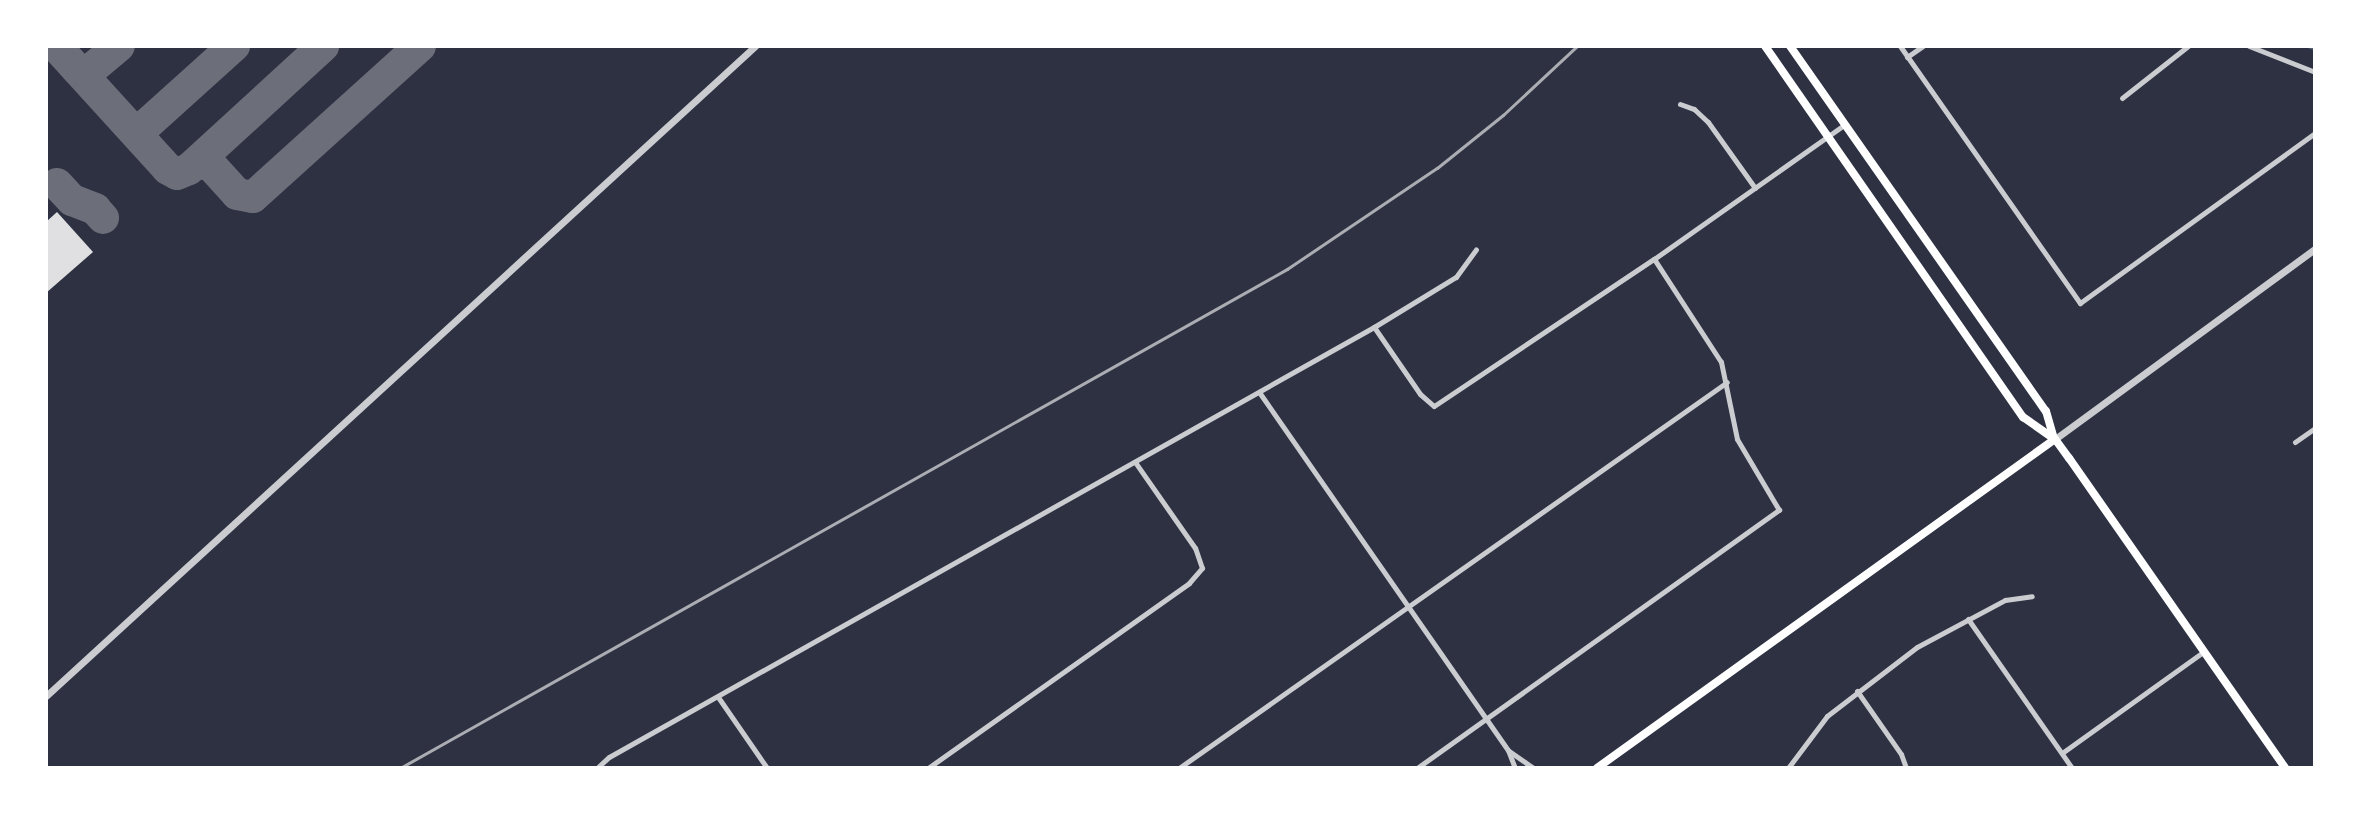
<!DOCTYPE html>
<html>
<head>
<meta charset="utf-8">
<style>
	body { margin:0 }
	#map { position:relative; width:2361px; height:814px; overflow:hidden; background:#2d3142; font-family:Lora,serif }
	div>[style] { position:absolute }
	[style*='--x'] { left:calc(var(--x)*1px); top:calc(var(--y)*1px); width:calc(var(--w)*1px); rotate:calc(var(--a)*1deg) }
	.stream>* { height:3px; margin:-1.5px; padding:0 1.5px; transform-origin:1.5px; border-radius:1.5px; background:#4f5d75 }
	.taxiway>* { height:32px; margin:-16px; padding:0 16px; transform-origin:16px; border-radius:16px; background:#6c6f7a }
	.building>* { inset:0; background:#e0e0e3 }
	.minor>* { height:5px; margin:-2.5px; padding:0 2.5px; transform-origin:2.5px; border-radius:2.5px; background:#caccd0 }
	.tertiary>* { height:7px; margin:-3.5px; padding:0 3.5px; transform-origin:3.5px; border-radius:3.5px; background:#caccd0 }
	.secondary>* { height:8px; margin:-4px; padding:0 4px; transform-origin:4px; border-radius:4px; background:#fff }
	.primary>* { height:8px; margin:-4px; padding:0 4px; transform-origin:4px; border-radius:4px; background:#fff }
	.rail>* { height:3px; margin:-1.5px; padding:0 1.5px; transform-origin:1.5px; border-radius:1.5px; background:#abadb3 }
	span { translate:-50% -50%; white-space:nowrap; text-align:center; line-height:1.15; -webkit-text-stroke:7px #fff; paint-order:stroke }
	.frame { position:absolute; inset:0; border:48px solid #fff; pointer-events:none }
</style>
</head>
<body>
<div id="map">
	<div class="stream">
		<div style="--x:2308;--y:46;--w:8;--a:23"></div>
	</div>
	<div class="taxiway">
		<div style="--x:56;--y:46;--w:166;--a:47.7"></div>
		<div style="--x:168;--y:169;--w:10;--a:29"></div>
		<div style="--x:177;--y:174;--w:13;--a:-23"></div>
		<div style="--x:189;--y:169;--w:182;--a:-42.5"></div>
		<div style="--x:77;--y:69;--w:12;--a:9"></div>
		<div style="--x:89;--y:71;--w:39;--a:-40"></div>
		<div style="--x:127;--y:124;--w:9;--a:32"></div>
		<div style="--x:135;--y:129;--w:10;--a:-17"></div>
		<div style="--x:145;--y:126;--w:120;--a:-42"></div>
		<div style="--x:194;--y:165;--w:14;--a:-12"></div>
		<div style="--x:208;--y:162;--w:43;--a:47.8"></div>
		<div style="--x:237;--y:194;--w:16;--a:11"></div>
		<div style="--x:253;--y:197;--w:225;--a:-42.1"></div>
		<div style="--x:57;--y:184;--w:22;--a:47"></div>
		<div style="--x:72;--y:200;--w:25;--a:21"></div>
		<div style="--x:95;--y:209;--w:12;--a:48"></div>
	</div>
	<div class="building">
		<div style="clip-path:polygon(57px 212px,93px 252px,46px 293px,46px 222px)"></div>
	</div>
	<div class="minor">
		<div style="--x:1900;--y:46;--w:314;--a:55"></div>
		<div style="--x:2080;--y:303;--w:290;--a:-35.9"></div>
		<div style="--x:2249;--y:46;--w:71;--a:21.5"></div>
		<div style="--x:1907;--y:57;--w:19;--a:-35"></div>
		<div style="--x:2122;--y:98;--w:84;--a:-38.2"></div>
		<div style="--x:1680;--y:104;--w:15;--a:20"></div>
		<div style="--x:1694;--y:109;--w:19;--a:43"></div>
		<div style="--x:1708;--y:122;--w:81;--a:54.5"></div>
		<div style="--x:1374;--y:327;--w:81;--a:55.5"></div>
		<div style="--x:1420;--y:394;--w:18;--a:41"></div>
		<div style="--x:1434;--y:406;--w:265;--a:-33.8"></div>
		<div style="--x:1654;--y:259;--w:232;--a:-35.2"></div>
		<div style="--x:1259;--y:392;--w:436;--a:55.2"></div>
		<div style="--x:1508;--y:750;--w:19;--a:69"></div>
		<div style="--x:2295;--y:442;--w:24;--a:-35"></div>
		<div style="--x:1968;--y:619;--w:182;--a:55.1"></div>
		<div style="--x:1857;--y:691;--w:77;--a:55.1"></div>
		<div style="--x:1901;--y:754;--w:15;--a:70"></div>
		<div style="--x:718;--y:697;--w:86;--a:55.4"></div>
		<div style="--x:1509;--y:751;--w:29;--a:35"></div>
		<div style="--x:2062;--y:753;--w:173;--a:-35.6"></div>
		<div style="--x:597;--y:768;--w:16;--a:-43"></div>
		<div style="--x:609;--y:757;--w:878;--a:-29.34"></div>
		<div style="--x:1374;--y:327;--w:96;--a:-31.4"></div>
		<div style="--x:1456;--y:277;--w:34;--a:-54"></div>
		<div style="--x:928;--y:768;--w:320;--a:-35.3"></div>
		<div style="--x:1189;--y:583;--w:20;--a:-49"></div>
		<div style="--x:1202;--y:568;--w:21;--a:-109"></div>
		<div style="--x:1195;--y:548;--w:105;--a:-124.9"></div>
		<div style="--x:1179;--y:768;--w:670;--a:-35.16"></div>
		<div style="--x:1417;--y:768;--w:445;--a:-35.5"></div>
		<div style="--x:1779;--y:510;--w:82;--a:-120.6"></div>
		<div style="--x:1737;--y:439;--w:79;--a:-101.7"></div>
		<div style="--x:1721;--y:362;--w:123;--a:-123"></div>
		<div style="--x:1788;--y:768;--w:65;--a:-53.1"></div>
		<div style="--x:1827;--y:716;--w:113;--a:-37.5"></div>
		<div style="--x:1917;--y:647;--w:100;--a:-28.1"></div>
		<div style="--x:2005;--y:600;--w:27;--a:-8"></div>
	</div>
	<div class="tertiary">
		<div style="--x:2055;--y:439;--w:322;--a:-36.2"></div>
		<div style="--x:46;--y:696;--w:962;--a:-42.51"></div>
	</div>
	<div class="secondary">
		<div style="--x:1597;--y:768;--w:564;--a:-35.69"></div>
	</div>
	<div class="primary">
		<div style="--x:1765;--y:46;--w:452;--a:55.2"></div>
		<div style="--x:2023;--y:417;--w:39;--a:35"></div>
		<div style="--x:2055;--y:439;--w:24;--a:54"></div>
		<div style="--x:2069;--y:458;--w:378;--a:55.1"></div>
		<div style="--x:1790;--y:46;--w:446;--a:55"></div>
		<div style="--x:2046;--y:411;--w:29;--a:74"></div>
	</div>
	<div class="rail">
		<div style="--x:400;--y:768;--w:1018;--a:-29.36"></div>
		<div style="--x:1287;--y:269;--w:181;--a:-34"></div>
		<div style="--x:1437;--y:168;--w:85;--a:-38.8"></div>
		<div style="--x:1503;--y:115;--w:101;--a:-43"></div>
	</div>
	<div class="frame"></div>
</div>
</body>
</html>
